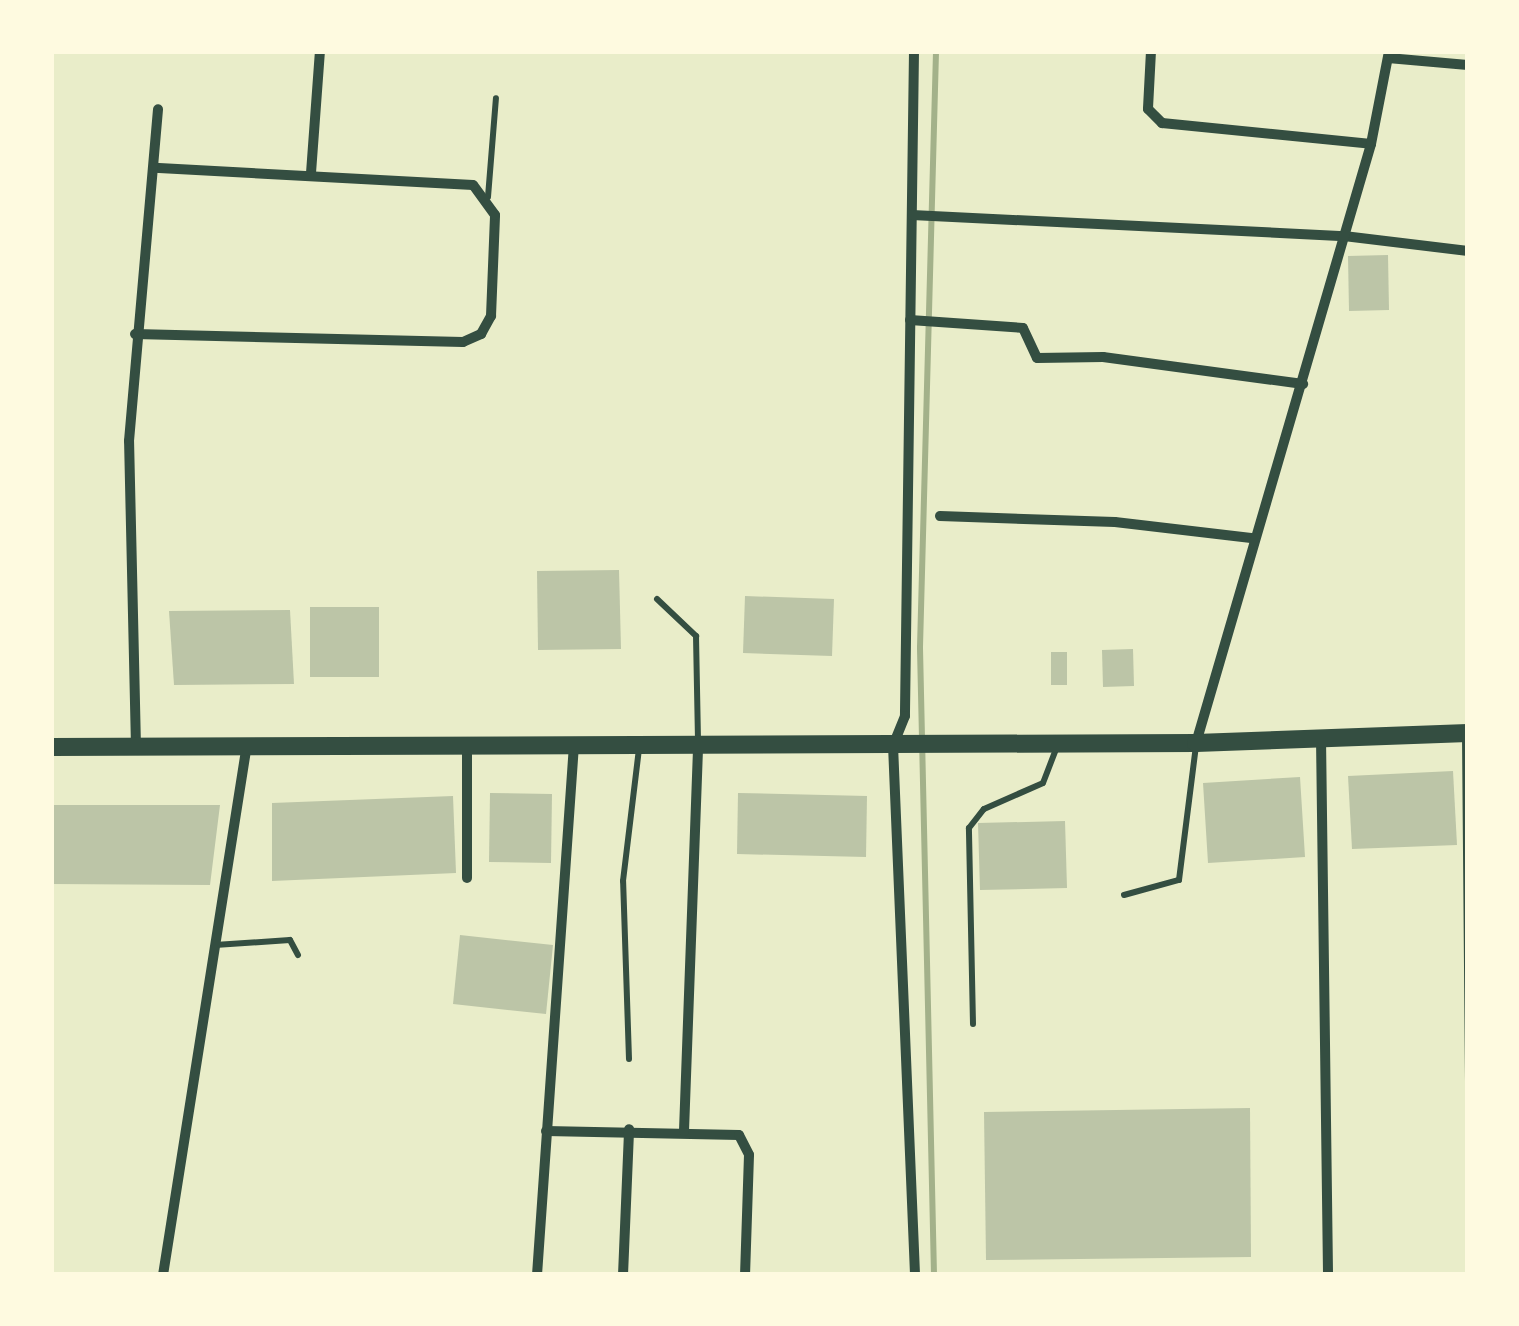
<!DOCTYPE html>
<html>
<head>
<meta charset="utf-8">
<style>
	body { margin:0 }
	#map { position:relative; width:1519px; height:1326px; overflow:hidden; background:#e9edc9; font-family:"Fira Sans Condensed",sans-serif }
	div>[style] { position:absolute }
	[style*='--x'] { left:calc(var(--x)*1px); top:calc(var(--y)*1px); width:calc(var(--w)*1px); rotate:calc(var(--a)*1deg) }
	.stream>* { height:6px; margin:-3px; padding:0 3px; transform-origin:3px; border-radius:3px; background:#a3b18a }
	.building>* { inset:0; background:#bcc5a7 }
	.service>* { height:6px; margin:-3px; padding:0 3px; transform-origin:3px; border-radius:3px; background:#344e41 }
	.minor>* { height:10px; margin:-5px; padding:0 5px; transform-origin:5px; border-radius:5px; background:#344e41 }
	.primary>* { height:18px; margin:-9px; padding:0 9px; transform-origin:9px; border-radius:9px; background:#344e41 }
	span { translate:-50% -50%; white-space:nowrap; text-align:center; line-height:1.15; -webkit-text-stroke:12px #fefae0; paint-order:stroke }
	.frame { position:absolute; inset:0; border:54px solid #fefae0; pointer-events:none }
</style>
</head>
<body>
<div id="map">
	<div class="stream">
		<div style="--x:934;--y:1275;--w:628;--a:-91.28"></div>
		<div style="--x:920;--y:647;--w:596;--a:-88.46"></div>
	</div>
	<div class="building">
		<div style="clip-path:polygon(1388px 255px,1389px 310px,1349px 311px,1348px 256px)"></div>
		<div style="clip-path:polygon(619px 570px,621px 649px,538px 650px,537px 571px)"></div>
		<div style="clip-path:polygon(745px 596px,834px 599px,832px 656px,743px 653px)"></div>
		<div style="clip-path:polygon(310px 607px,379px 607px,379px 677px,310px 677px)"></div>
		<div style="clip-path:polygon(290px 610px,294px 684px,174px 685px,169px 611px)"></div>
		<div style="clip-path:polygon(1133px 649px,1134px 686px,1103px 687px,1102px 650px)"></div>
		<div style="clip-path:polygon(1051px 652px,1067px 652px,1067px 685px,1051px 685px)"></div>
		<div style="clip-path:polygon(1453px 771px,1457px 845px,1352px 849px,1348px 776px)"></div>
		<div style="clip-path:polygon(1300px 777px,1305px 857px,1208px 863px,1203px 783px)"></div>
		<div style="clip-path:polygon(490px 793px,552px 794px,551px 863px,489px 862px)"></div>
		<div style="clip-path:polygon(738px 793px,867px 796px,866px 857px,737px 854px)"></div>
		<div style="clip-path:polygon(453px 796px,456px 873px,272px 881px,272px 803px)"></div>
		<div style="clip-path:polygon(51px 805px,220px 805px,210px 885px,51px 884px)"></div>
		<div style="clip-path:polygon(1065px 821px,1067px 888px,980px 890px,978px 823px)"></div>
		<div style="clip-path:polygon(460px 935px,553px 945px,546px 1014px,453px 1004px)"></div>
		<div style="clip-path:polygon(1250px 1108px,1251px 1257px,986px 1260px,984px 1112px)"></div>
	</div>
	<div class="service">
		<div style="--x:488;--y:197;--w:99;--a:-85.4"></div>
		<div style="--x:657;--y:599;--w:54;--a:43.5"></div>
		<div style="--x:696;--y:636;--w:106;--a:88.9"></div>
		<div style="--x:1465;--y:737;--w:356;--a:89.5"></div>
		<div style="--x:1124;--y:895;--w:57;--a:-15.3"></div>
		<div style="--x:1179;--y:880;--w:136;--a:-82.8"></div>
		<div style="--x:215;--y:945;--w:75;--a:-3.8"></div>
		<div style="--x:290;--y:940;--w:17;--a:62"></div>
		<div style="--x:973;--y:1024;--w:196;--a:-91.2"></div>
		<div style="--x:969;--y:828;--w:24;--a:-52"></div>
		<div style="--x:984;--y:809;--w:64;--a:-23.8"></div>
		<div style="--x:1043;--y:783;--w:39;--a:-69"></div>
		<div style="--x:629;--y:1059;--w:178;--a:-91.9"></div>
		<div style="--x:623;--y:881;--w:133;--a:-83.1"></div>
	</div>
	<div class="minor">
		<div style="--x:914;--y:51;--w:665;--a:90.78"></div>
		<div style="--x:905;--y:716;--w:31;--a:112"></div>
		<div style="--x:893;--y:745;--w:530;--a:87.62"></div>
		<div style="--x:1151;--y:51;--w:58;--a:93"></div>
		<div style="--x:1148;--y:109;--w:20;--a:45"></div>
		<div style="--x:1162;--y:123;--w:210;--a:5.7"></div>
		<div style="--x:1388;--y:58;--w:80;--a:5"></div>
		<div style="--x:311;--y:173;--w:122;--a:-85.8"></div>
		<div style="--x:912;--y:215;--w:433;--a:2.8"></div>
		<div style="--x:1344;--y:236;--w:125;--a:6.9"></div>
		<div style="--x:910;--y:320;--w:113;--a:4"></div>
		<div style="--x:1023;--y:328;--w:33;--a:65"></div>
		<div style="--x:1037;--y:358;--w:66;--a:-0.9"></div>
		<div style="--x:1103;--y:357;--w:202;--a:7.7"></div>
		<div style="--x:135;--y:334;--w:328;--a:1.4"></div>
		<div style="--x:463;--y:342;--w:20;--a:-24"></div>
		<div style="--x:481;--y:334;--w:21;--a:-61"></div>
		<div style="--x:491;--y:316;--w:101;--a:-87.7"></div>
		<div style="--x:495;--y:215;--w:37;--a:-126"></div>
		<div style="--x:473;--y:185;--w:319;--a:-176.9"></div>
		<div style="--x:940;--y:516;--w:175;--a:2"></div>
		<div style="--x:1115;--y:522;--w:137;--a:6.7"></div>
		<div style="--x:1321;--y:738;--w:537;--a:89.25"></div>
		<div style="--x:467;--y:743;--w:135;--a:90"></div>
		<div style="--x:1196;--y:743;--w:624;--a:-73.71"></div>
		<div style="--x:1371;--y:144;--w:95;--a:-79"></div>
		<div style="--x:136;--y:747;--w:306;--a:-91.3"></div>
		<div style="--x:129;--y:441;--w:333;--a:-85"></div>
		<div style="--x:546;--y:1131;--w:193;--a:1.2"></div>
		<div style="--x:739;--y:1135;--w:22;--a:63"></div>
		<div style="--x:749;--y:1155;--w:120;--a:91.9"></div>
		<div style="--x:684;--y:1131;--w:385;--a:-87.9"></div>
		<div style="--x:163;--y:1275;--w:538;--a:-81.01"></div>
		<div style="--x:537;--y:1275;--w:531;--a:-86.01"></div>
		<div style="--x:623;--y:1275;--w:146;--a:-87.6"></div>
	</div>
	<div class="primary">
		<div style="--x:51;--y:747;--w:1145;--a:-0.2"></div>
		<div style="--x:1196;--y:743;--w:272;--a:-2.1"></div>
	</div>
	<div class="frame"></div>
</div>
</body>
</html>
